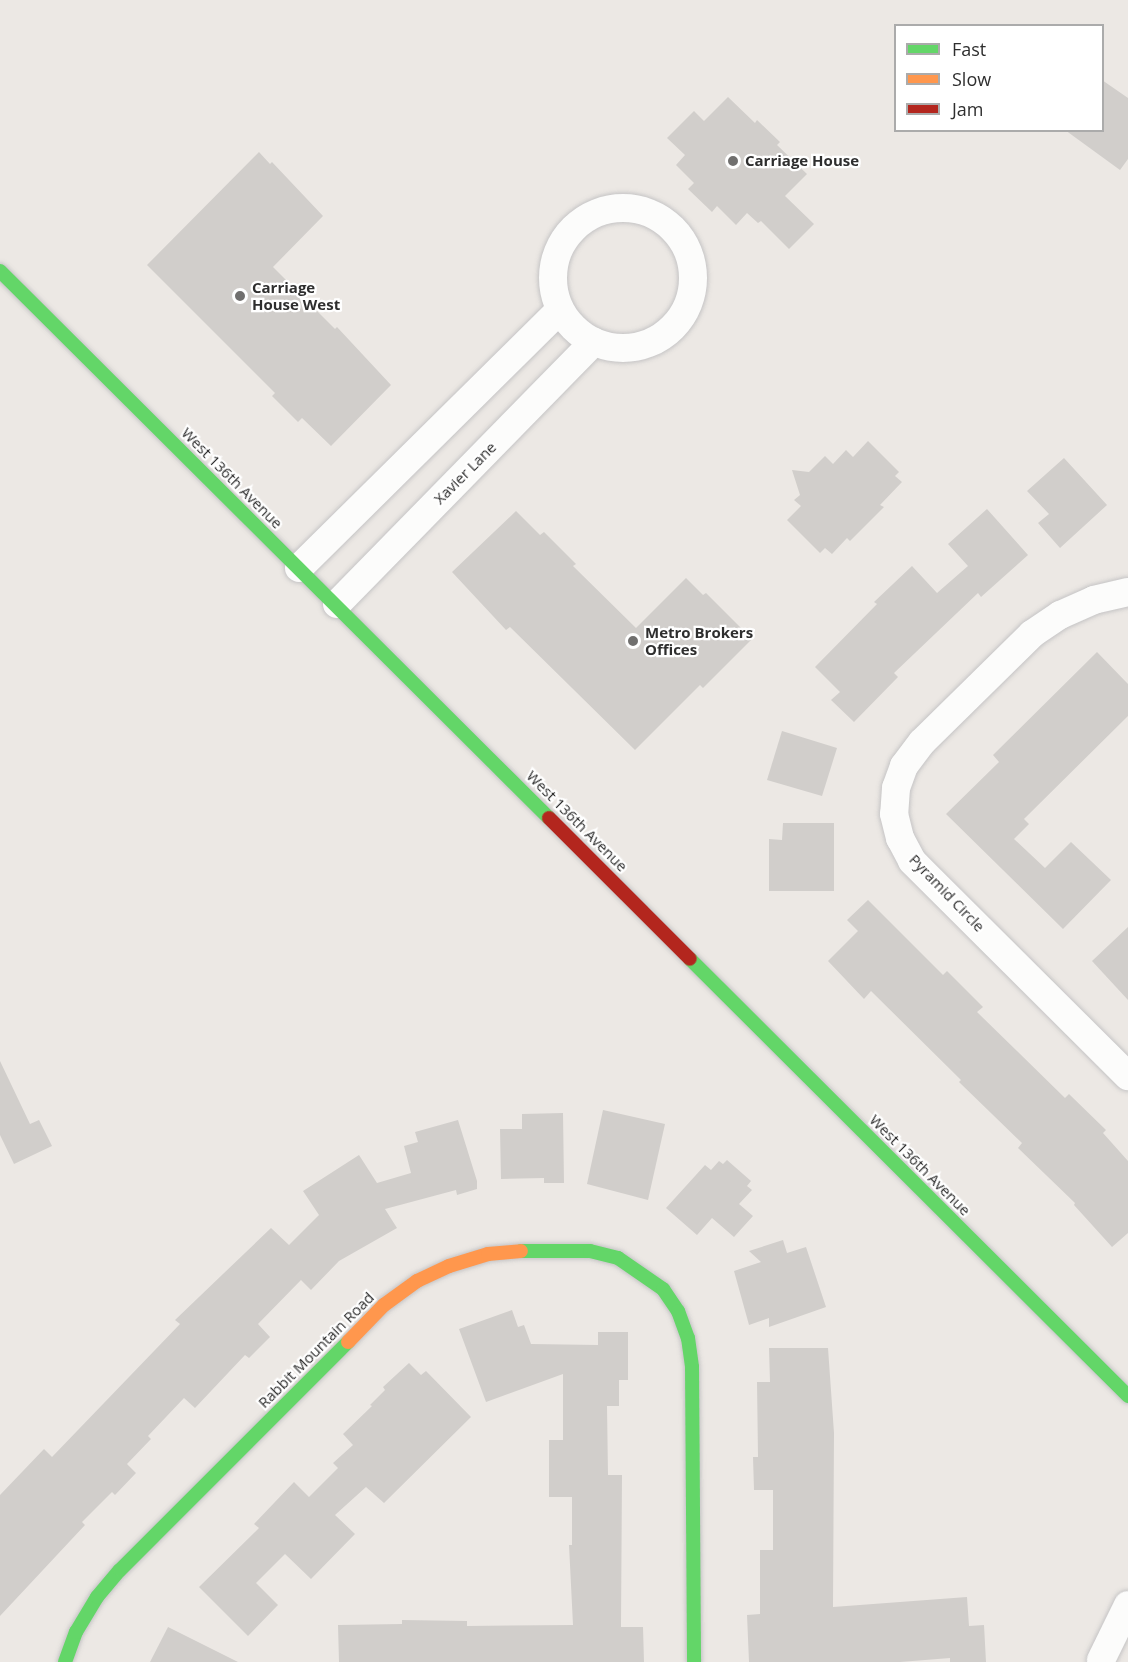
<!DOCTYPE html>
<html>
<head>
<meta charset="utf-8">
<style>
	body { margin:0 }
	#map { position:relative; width:1128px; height:1662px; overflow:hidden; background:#ece8e4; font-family:"Open Sans",sans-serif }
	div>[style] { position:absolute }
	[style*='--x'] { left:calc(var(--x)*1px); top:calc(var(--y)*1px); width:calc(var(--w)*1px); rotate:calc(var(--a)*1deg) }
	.building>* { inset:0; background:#d1cecb }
	.roads { filter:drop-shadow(0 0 2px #c5c4c5) drop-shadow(0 0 2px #c5c4c5) }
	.street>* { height:28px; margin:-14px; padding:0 14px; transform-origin:14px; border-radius:14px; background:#fcfcfb }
	.street>.ring { margin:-14px; padding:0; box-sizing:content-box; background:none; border:28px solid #fcfcfb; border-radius:50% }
	.fast>* { height:14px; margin:-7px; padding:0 7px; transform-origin:7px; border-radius:7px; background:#63d668 }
	.slow>* { height:14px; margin:-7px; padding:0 7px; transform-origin:7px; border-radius:7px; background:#ff974d }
	.jam>* { height:14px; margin:-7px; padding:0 7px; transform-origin:7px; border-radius:7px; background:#b3261e }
	.dots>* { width:16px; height:16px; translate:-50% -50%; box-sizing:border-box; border:3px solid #fff; border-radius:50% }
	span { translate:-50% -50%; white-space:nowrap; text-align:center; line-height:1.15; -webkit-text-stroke:4.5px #fff; paint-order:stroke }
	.poi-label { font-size:15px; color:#2e2e2e; font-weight:700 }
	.left { translate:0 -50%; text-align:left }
	.street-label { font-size:15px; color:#2e2e2e }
	.legend { position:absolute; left:894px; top:24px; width:210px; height:108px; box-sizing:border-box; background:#fff; border:2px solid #ababab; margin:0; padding:8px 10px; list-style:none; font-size:18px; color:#2e2e2e }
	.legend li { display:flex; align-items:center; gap:12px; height:30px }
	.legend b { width:30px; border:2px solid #ababab }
</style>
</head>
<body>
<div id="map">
	<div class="building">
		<div style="clip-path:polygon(1102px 80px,1128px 98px,1128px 159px,1120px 170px,1065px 130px,1102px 130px)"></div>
		<div style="clip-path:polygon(728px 97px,755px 123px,757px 120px,780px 142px,777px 145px,807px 174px,785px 196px,814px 224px,789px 249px,761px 221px,758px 223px,747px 213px,736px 225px,717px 206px,712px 212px,688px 189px,694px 183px,676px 165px,685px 155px,667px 138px,694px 111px,704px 121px)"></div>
		<div style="clip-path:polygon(259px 152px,270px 164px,272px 162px,323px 216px,273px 267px,335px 329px,337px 327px,391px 385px,331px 446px,302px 418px,298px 422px,272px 396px,275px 393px,147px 265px)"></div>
		<div style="clip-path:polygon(868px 441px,899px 472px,895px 476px,902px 482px,880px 505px,884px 507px,850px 541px,847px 538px,832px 554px,825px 548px,820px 553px,787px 520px,801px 506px,794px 500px,800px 495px,792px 470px,809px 472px,825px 456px,833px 464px,846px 450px,853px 457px)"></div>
		<div style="clip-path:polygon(1064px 458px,1107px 505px,1060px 548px,1038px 523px,1049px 514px,1027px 491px)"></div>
		<div style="clip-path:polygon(987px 509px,1028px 555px,981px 597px,978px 593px,894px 673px,898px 677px,854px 722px,831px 700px,840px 692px,815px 667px,877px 604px,874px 602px,912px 566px,937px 593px,968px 566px,948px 544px)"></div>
		<div style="clip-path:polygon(516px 511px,540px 535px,544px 532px,576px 564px,573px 566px,636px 628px,686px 578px,703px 595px,706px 593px,752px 639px,703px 688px,700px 685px,635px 750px,510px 627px,506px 630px,452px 572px)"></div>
		<div style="clip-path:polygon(1097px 652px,1128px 684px,1128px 716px,1024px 819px,1029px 824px,1014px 839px,1045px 868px,1071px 842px,1111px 880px,1063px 929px,946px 814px,999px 762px,993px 755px)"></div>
		<div style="clip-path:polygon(782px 731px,837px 748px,822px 796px,767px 780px)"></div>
		<div style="clip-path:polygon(783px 823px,834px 823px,834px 891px,769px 891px,769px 839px,782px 840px)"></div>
		<div style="clip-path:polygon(868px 900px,943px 975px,947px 971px,983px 1007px,977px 1012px,1065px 1098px,1069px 1094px,1106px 1130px,1103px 1133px,1128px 1161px,1128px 1233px,1112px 1247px,1074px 1205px,1075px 1203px,1018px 1148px,1022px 1143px,959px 1082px,961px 1080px,871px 991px,864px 999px,828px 961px,858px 931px,847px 920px)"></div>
		<div style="clip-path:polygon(1128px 927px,1128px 1000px,1092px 961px)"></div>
		<div style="clip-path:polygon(0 1061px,30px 1124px,39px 1120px,52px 1146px,14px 1164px,0 1135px)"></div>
		<div style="clip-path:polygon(603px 1110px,665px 1124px,648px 1200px,587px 1184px)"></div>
		<div style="clip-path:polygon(563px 1113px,564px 1183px,544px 1183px,544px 1178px,501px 1179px,500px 1129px,522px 1129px,522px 1114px)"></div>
		<div style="clip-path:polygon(458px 1120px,477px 1181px,477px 1189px,457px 1195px,456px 1190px,385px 1209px,397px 1228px,339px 1261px,311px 1290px,301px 1280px,258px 1324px,270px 1337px,249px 1358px,245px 1355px,195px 1408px,184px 1398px,148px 1436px,151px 1439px,127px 1464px,136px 1473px,115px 1495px,112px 1492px,82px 1522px,85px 1525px,0 1616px,0 1495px,44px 1449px,52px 1457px,180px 1324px,175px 1320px,271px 1228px,289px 1245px,319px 1215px,303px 1191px,359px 1155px,377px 1183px,411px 1173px,404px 1146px,418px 1142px,415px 1132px)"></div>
		<div style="clip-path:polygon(727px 1160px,751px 1181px,747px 1186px,752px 1190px,739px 1204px,753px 1216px,734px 1237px,712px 1218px,697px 1235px,666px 1208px,705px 1165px,711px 1170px,719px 1161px,723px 1164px)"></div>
		<div style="clip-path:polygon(783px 1240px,787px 1253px,806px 1247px,826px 1307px,769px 1327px,769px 1318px,749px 1325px,734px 1271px,761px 1262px,749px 1251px)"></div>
		<div style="clip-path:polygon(512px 1310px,518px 1327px,524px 1325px,531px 1344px,598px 1345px,598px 1332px,628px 1332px,628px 1380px,619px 1380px,619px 1406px,607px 1406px,608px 1475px,622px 1475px,621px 1627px,643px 1627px,644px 1662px,339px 1662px,338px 1625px,402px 1624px,402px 1620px,467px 1621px,467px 1626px,573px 1625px,569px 1545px,572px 1545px,572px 1497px,549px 1497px,549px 1440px,563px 1440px,563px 1374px,486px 1402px,459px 1329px)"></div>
		<div style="clip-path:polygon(769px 1348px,828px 1348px,834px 1433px,833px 1607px,967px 1597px,969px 1626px,984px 1625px,986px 1662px,950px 1662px,950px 1658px,900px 1662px,749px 1662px,747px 1615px,760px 1614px,760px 1550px,773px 1550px,773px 1490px,754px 1490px,753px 1457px,758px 1457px,757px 1382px,770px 1382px)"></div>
		<div style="clip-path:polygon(409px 1363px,421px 1375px,426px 1371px,471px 1417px,384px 1503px,366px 1487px,335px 1515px,355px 1534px,311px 1579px,285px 1554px,256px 1583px,278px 1605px,248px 1636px,199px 1587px,259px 1528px,254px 1524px,294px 1482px,309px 1497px,338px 1468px,333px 1463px,353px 1445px,343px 1434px,372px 1406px,370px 1405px,385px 1390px,383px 1387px)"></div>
		<div style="clip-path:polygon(168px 1627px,238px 1662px,150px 1662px)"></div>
	</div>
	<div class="roads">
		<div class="street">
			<div class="ring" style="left:553px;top:208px;width:112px;height:112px"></div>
			<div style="--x:299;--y:568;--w:367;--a:-44.7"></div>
			<div style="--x:1128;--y:592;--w:35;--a:167"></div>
			<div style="--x:1094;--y:600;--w:37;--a:156"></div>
			<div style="--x:1060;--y:615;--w:34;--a:146"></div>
			<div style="--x:1032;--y:634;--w:154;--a:135.5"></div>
			<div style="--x:922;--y:742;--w:30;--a:127"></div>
			<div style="--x:904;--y:766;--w:23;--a:110"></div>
			<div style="--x:896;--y:788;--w:26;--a:94"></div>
			<div style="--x:894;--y:814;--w:25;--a:76"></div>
			<div style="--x:900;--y:838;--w:26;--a:62"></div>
			<div style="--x:912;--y:861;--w:305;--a:44.9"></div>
			<div style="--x:337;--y:604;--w:367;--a:-45.6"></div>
			<div style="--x:1101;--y:1660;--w:61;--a:-63.9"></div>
		</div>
		<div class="fast">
			<div style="--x:0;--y:271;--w:775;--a:44.9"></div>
			<div style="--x:690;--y:959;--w:619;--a:44.93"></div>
			<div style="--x:521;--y:1251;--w:69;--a:0"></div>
			<div style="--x:590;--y:1251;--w:29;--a:14"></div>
			<div style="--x:618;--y:1258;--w:55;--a:34.6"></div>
			<div style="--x:663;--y:1289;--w:27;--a:56"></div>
			<div style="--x:678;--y:1311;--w:29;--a:70"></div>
			<div style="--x:688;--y:1338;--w:29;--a:82"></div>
			<div style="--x:692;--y:1367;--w:295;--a:89.6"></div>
			<div style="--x:65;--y:1662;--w:32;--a:-70"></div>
			<div style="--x:76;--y:1632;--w:41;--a:-59"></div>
			<div style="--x:97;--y:1597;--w:35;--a:-50"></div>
			<div style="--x:120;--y:1570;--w:322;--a:-45"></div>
		</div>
		<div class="slow">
			<div style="--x:348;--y:1342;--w:52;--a:-45.8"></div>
			<div style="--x:384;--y:1305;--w:41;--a:-36"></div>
			<div style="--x:417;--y:1281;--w:35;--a:-25"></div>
			<div style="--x:449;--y:1266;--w:41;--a:-17.1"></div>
			<div style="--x:488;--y:1254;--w:33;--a:-5"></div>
		</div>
		<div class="jam">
			<div style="--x:549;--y:818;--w:199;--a:45"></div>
		</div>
	</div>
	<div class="dots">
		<div style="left:733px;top:161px;background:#706f6e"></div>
		<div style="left:240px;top:296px;background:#706f6e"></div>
		<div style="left:633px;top:641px;background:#706f6e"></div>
	</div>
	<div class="poi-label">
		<span class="left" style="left:745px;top:161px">Carriage House</span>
		<span class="left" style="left:252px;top:296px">Carriage<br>House West</span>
		<span class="left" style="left:645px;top:641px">Metro Brokers<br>Offices</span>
	</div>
	<div class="street-label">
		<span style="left:465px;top:473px;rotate:-45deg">Xavier Lane</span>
		<span style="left:232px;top:478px;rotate:45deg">West 136th Avenue</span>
		<span style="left:577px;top:821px;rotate:45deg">West 136th Avenue</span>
		<span style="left:947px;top:893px;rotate:46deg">Pyramid Circle</span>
		<span style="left:920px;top:1165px;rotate:45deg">West 136th Avenue</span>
		<span style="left:316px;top:1350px;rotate:-45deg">Rabbit Mountain Road</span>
	</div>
	<ul class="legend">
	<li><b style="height:8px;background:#63d668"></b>Fast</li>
	<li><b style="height:8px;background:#ff974d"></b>Slow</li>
	<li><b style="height:8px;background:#b3261e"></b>Jam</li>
	</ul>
</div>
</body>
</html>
